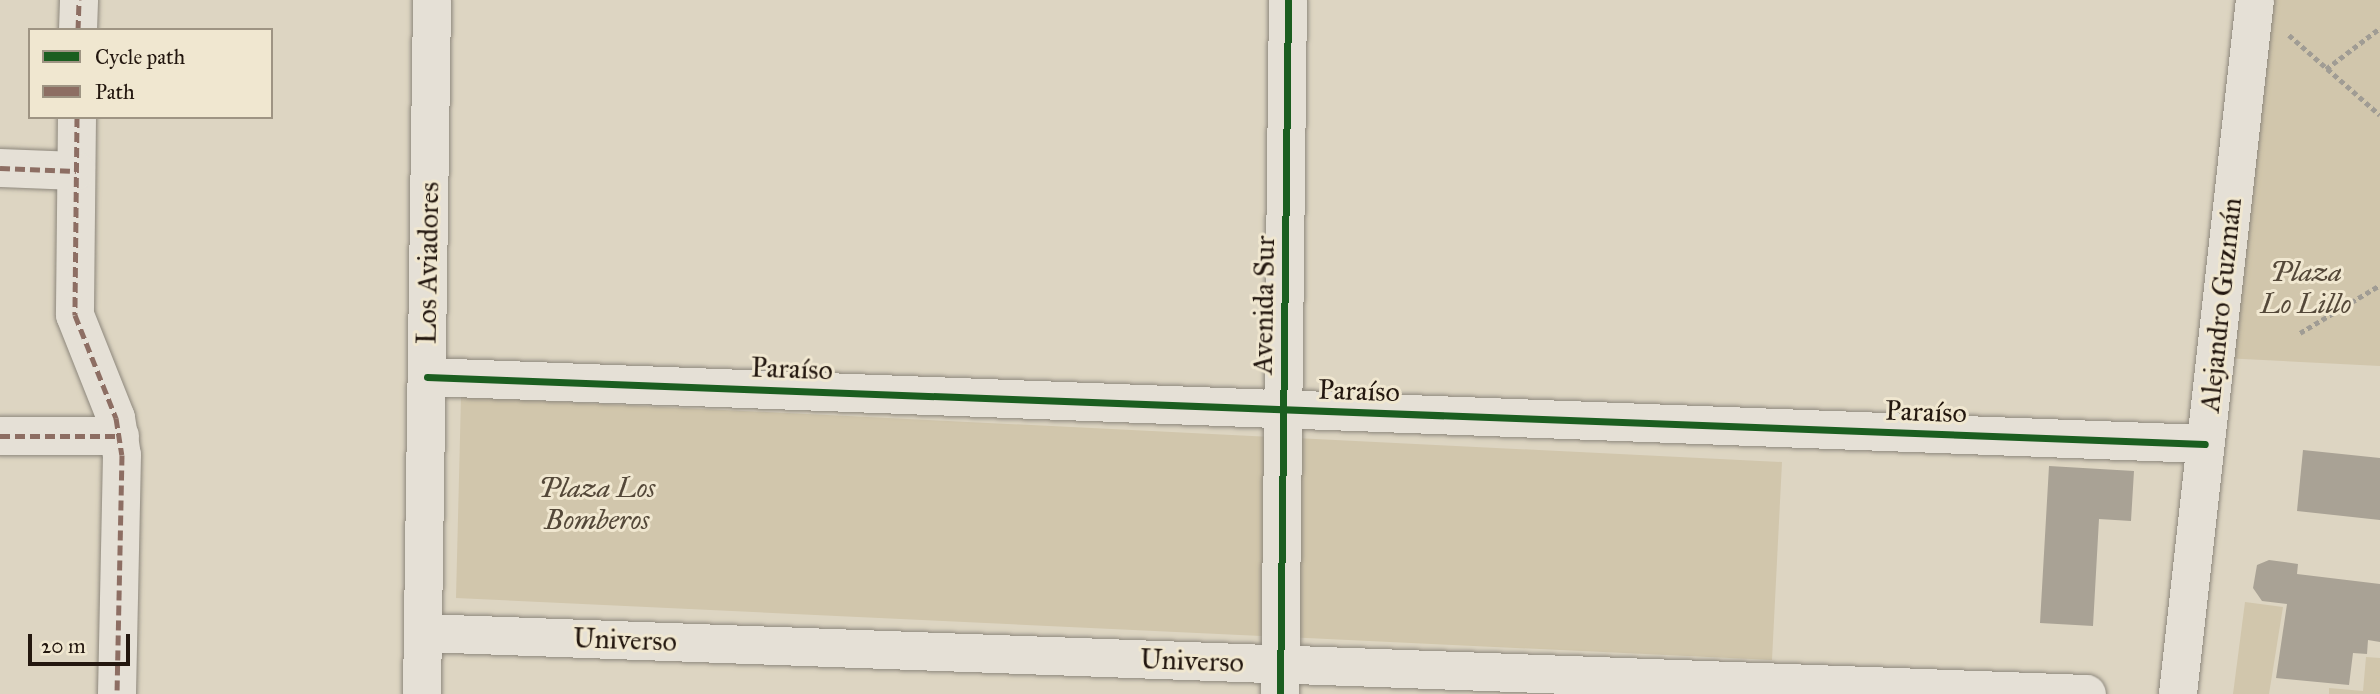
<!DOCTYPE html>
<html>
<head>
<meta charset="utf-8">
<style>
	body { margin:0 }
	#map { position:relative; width:2380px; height:694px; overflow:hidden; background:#ddd5c2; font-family:"IM FELL Great Primer",serif }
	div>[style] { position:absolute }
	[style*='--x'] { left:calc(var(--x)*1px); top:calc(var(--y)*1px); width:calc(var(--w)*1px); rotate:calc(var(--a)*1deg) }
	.green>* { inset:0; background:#d1c6ac }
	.building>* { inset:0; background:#a9a295 }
	.path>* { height:4.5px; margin-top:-2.25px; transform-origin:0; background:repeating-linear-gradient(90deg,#a09c94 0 5px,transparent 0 8.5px) }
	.roads { filter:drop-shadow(0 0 2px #8d877c) drop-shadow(0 0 2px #8d877c) }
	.street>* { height:38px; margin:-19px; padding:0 19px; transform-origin:19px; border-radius:19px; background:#e5e0d6 }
	.secondary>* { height:38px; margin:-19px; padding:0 19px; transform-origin:19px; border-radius:19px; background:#e5e0d6 }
	.quiet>* { height:5px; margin-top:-2.5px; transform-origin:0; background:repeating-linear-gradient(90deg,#8d6e63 0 10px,transparent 0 15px) }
	.cycleway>* { height:7px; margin:-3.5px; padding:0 3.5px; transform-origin:3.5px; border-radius:3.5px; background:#1b5e20 }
	span { translate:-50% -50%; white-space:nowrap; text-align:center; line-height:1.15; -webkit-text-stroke:6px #f0e7d0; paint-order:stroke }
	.street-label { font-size:28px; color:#23170f }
	.park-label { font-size:28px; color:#544839; font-style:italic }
	.legend { position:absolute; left:28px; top:28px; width:245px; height:91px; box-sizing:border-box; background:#f0e7d0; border:2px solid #9e9483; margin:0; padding:9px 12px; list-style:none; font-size:21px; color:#23170f }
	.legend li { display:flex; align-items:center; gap:14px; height:35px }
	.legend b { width:35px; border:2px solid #9e9483 }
	.scale { position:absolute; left:28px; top:634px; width:102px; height:32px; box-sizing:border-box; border:4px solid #23170f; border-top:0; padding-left:9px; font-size:21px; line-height:24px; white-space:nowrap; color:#23170f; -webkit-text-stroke:5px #f0e7d0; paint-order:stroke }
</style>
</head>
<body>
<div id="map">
	<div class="green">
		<div style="clip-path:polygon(2271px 0,2380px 0,2380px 366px,2223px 358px)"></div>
		<div style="clip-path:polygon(461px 397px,1782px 462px,1772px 660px,456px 598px)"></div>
		<div style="clip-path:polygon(2245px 602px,2283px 607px,2269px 694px,2233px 694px)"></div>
		<div style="clip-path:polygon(2366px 657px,2380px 658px,2380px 694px,2329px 694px,2329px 688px,2363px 691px)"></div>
	</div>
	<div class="building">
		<div style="clip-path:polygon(2303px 450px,2380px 458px,2380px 520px,2297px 511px)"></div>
		<div style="clip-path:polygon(2049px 466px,2134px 471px,2131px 521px,2099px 519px,2093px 626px,2040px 623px)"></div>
		<div style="clip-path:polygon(2269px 560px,2298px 564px,2297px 574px,2380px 584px,2380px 642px,2368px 640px,2367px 654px,2353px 653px,2349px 685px,2276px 678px,2287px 604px,2262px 601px,2253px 588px,2257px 565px)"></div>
	</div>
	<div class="path">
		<div style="--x:2289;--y:35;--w:121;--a:41.3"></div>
		<div style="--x:2326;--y:69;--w:68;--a:-37.2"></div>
		<div style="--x:2300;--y:333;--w:93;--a:-31"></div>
	</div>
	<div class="roads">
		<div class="street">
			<div style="--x:78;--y:30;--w:30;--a:-88"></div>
			<div style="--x:77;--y:117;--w:198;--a:90.6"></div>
			<div style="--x:75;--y:315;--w:111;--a:68.3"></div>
			<div style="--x:116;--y:418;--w:37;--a:81"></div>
			<div style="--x:122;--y:455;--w:239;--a:91.2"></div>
			<div style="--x:0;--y:168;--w:76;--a:2.3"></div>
			<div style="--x:427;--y:377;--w:1779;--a:2.16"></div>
			<div style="--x:0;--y:436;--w:120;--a:0"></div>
			<div style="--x:423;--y:633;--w:1665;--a:2.1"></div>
			<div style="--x:422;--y:694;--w:694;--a:-89.17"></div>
		</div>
		<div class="secondary">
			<div style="--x:1280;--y:694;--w:694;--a:-89.34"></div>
			<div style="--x:2178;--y:694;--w:698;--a:-83.67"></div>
		</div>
	</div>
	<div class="quiet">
		<div style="--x:78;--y:30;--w:30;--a:-88"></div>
		<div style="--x:77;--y:117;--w:198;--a:90.6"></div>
		<div style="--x:75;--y:315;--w:111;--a:68.3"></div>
		<div style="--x:116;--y:418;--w:37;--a:81"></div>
		<div style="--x:122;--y:455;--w:239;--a:91.2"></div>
		<div style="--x:0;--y:168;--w:76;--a:2.3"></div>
		<div style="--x:0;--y:436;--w:120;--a:0"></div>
	</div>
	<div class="cycleway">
		<div style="--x:427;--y:377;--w:1779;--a:2.16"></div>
		<div style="--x:1280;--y:694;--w:694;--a:-89.34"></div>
	</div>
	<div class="street-label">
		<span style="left:428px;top:263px;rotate:-89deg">Los Aviadores</span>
		<span style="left:1264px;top:305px;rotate:-89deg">Avenida Sur</span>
		<span style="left:2221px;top:305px;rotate:-84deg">Alejandro Guzmán</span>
		<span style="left:792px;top:369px;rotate:2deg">Paraíso</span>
		<span style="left:1359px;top:391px;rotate:2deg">Paraíso</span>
		<span style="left:1926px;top:412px;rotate:2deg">Paraíso</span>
		<span style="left:625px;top:640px;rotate:2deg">Universo</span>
		<span style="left:1192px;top:661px;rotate:2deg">Universo</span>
	</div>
	<div class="park-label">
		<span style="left:2306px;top:288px">Plaza<br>Lo Lillo</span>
		<span style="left:597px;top:504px">Plaza Los<br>Bomberos</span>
	</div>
	<ul class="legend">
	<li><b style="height:9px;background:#1b5e20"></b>Cycle path</li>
	<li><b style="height:9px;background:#8d6e63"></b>Path</li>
	</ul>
	<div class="scale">20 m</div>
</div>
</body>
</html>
